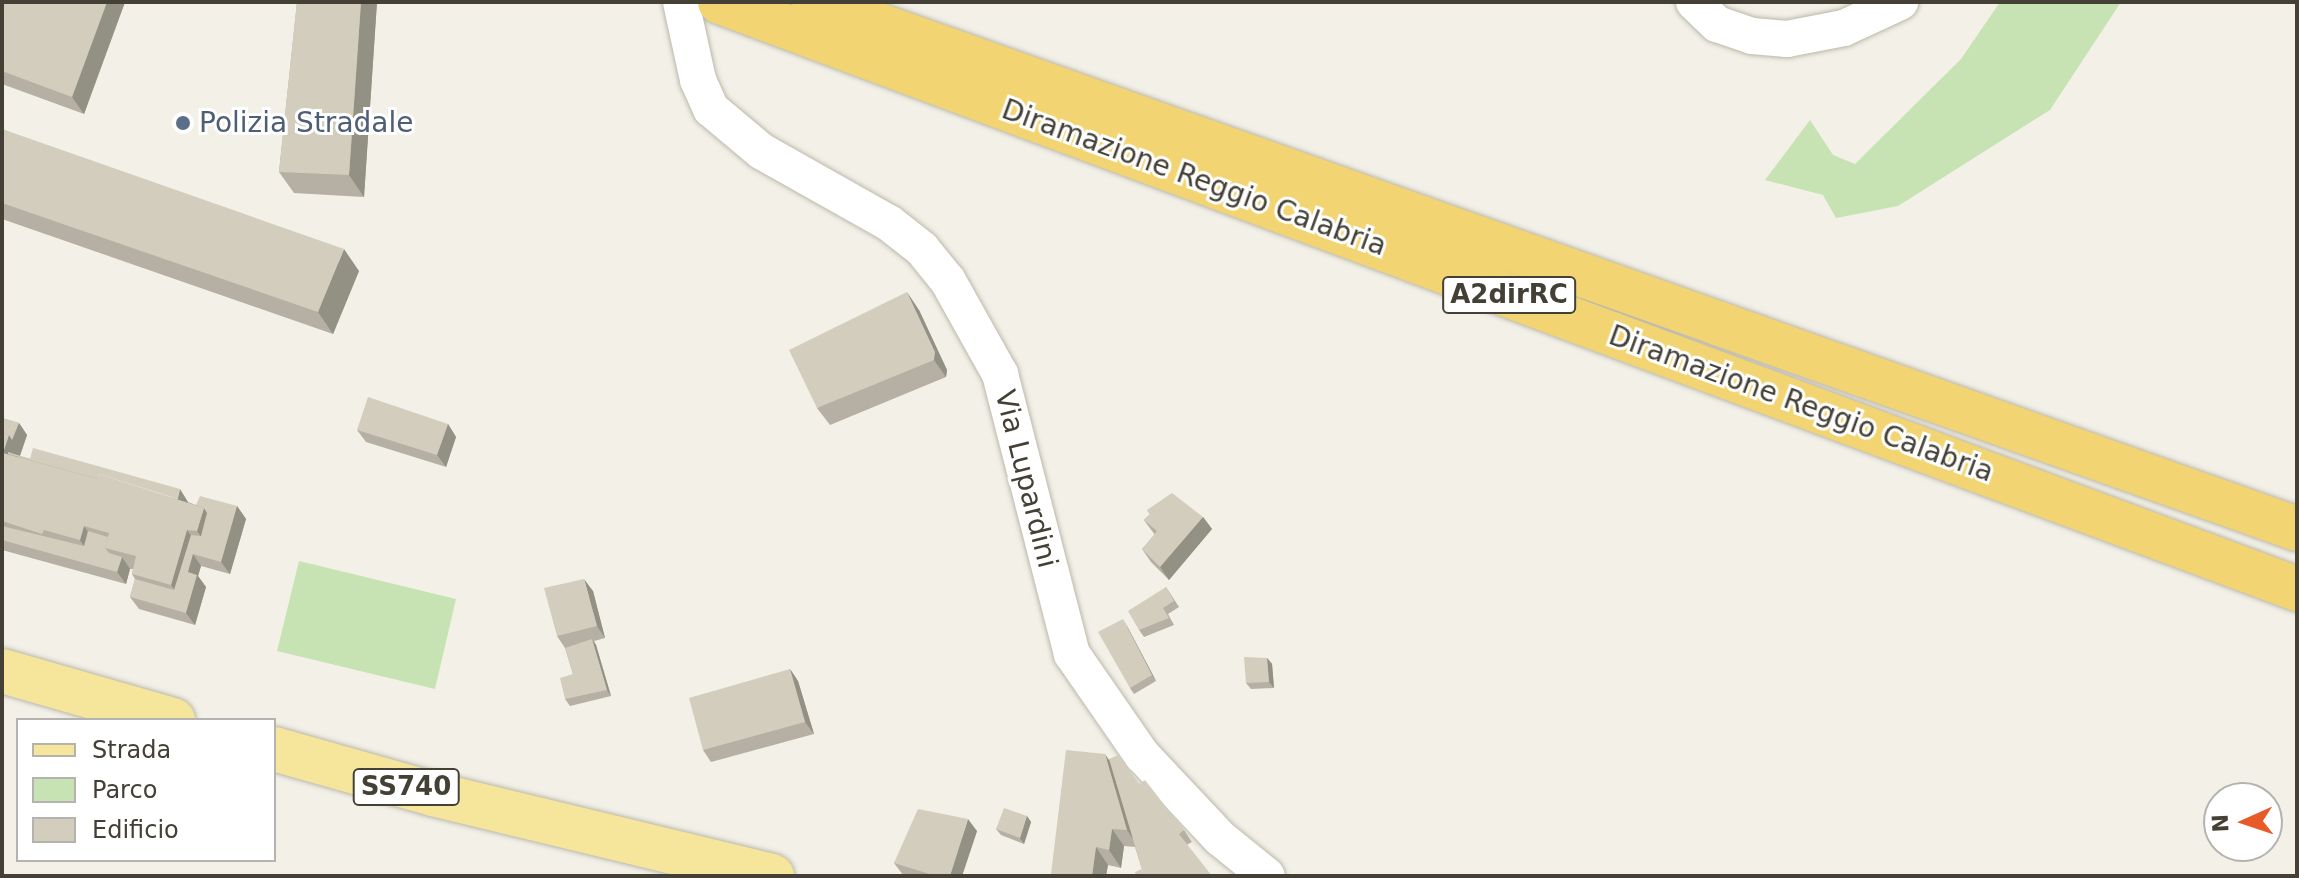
<!DOCTYPE html>
<html>
<head>
<meta charset="utf-8">
<style>
	body { margin:0 }
	#map { position:relative; width:2299px; height:878px; overflow:hidden; background:#f2f0e7; font-family:"DejaVu Sans",sans-serif }
	div>[style] { position:absolute }
	[style*='--x'] { left:calc(var(--x)*1px); top:calc(var(--y)*1px); width:calc(var(--w)*1px); rotate:calc(var(--a)*1deg) }
	.green>* { inset:0; background:#c8e3b3 }
	.roads { filter:drop-shadow(0 0 2px #bcb8aa) drop-shadow(0 0 2px #bcb8aa) }
	.street>* { height:36px; margin:-18px; padding:0 18px; transform-origin:18px; border-radius:18px; background:#fff }
	.primary>* { height:44px; margin:-22px; padding:0 22px; transform-origin:22px; border-radius:22px; background:#f6e69c }
	.highway>* { height:44px; margin:-22px; padding:0 22px; transform-origin:22px; border-radius:22px; background:#f2d572 }
	.wall>* { inset:0; background:#b5b0a3 }
	.shaded-wall>* { inset:0; background:#939084 }
	.building>* { inset:0; background:#d2cdbd }
	.dots>* { width:22px; height:22px; translate:-50% -50%; box-sizing:border-box; border:4px solid #fff; border-radius:50% }
	span { translate:-50% -50%; white-space:nowrap; text-align:center; line-height:1.15; -webkit-text-stroke:6px #fff; paint-order:stroke }
	.shield-label span { padding:2px 6px; background:#fff; border:2px solid; border-radius:6px; -webkit-text-stroke-width:0 }
	.shield-label { font-size:26px; color:#444036; font-weight:700 }
	.service-label { font-size:28px; color:#4e5e75 }
	.left { translate:0 -50%; text-align:left }
	.street-label { font-size:28px; color:#444036 }
	.frame { position:absolute; inset:0; border:4px solid #444036; pointer-events:none }
	.legend { position:absolute; left:16px; top:718px; width:260px; height:144px; box-sizing:border-box; background:#fff; border:2px solid #b4b3af; margin:0; padding:10px 14px; list-style:none; font-size:24px; color:#444036 }
	.legend li { display:flex; align-items:center; gap:16px; height:40px }
	.legend b { width:40px; border:2px solid #b4b3af }
	.north { position:absolute; left:2203px; top:782px; width:80px; height:80px; box-sizing:border-box; background:#fff; border:2px solid #b4b3af; border-radius:50%; rotate:267deg; font-size:22px; font-weight:700; line-height:32px; text-align:center; color:#444036 }
	.north::after { content:''; display:block; margin:auto; width:28px; height:36px; background:#e85a28; clip-path:polygon(50% 0,100% 100%,50% 72%,0 100%) }
</style>
</head>
<body>
<div id="map">
	<div class="green">
		<div style="clip-path:polygon(2000px 2px,2121px 2px,2050px 110px,1898px 206px,1836px 218px,1823px 195px,1765px 180px,1810px 120px,1833px 155px,1855px 164px,1961px 59px)"></div>
		<div style="clip-path:polygon(299px 561px,456px 599px,435px 689px,277px 651px)"></div>
	</div>
	<div class="roads">
		<div class="street">
			<div style="--x:681;--y:2;--w:80;--a:77.7"></div>
			<div style="--x:698;--y:80;--w:32;--a:66"></div>
			<div style="--x:711;--y:109;--w:65;--a:40"></div>
			<div style="--x:761;--y:151;--w:147;--a:29.4"></div>
			<div style="--x:889;--y:223;--w:42;--a:38.2"></div>
			<div style="--x:922;--y:249;--w:41;--a:50.9"></div>
			<div style="--x:948;--y:281;--w:107;--a:60.8"></div>
			<div style="--x:1000;--y:374;--w:289;--a:75.6"></div>
			<div style="--x:1072;--y:654;--w:123;--a:55.3"></div>
			<div style="--x:1142;--y:755;--w:114;--a:46.8"></div>
			<div style="--x:1220;--y:838;--w:60;--a:39"></div>
			<div style="--x:1694;--y:2;--w:32;--a:44"></div>
			<div style="--x:1717;--y:24;--w:37;--a:19"></div>
			<div style="--x:1752;--y:36;--w:35;--a:5"></div>
			<div style="--x:1787;--y:39;--w:58;--a:-10.9"></div>
			<div style="--x:1844;--y:28;--w:62;--a:-24.9"></div>
		</div>
		<div class="primary">
			<div style="--x:2;--y:671;--w:178;--a:16"></div>
			<div style="--x:274;--y:749;--w:165;--a:15.8"></div>
			<div style="--x:433;--y:794;--w:349;--a:13.6"></div>
		</div>
		<div class="highway">
			<div style="--x:720;--y:2;--w:1683;--a:20.42"></div>
			<div style="--x:814;--y:2;--w:1574;--a:19.56"></div>
		</div>
	</div>
	<div class="wall">
		<div style="clip-path:polygon(2px 2px,125px 2px,84px 114px,2px 84px)"></div>
		<div style="clip-path:polygon(297px 2px,377px 2px,364px 197px,294px 193px,279px 172px)"></div>
		<div style="clip-path:polygon(2px 129px,359px 271px,333px 334px,2px 219px)"></div>
		<div style="clip-path:polygon(919px 310px,947px 370px,946px 377px,830px 425px,817px 408px)"></div>
		<div style="clip-path:polygon(2px 418px,19px 423px,27px 435px,20px 456px,188px 502px,196px 505px,237px 506px,246px 519px,230px 574px,201px 566px,198px 576px,206px 587px,195px 625px,139px 609px,130px 597px,135px 579px,132px 574px,133px 569px,130px 569px,126px 584px,2px 550px)"></div>
		<div style="clip-path:polygon(448px 424px,456px 437px,446px 467px,366px 442px,357px 430px)"></div>
		<div style="clip-path:polygon(1147px 510px,1203px 517px,1212px 529px,1169px 580px,1151px 562px,1142px 549px,1155px 535px,1144px 520px,1150px 514px)"></div>
		<div style="clip-path:polygon(1166px 587px,1179px 607px,1168px 614px,1174px 625px,1144px 637px,1139px 630px)"></div>
		<div style="clip-path:polygon(593px 591px,605px 638px,594px 641px,596px 645px,611px 696px,570px 706px,565px 699px,573px 674px,565px 648px,557px 636px)"></div>
		<div style="clip-path:polygon(1127px 626px,1156px 681px,1134px 694px,1130px 688px)"></div>
		<div style="clip-path:polygon(1267px 658px,1272px 664px,1274px 688px,1251px 689px,1246px 683px)"></div>
		<div style="clip-path:polygon(790px 669px,798px 681px,814px 734px,711px 762px,703px 750px)"></div>
		<div style="clip-path:polygon(1109px 759px,1139px 784px,1184px 830px,1192px 842px,1142px 869px,1135px 847px,1124px 846px,1121px 868px,1108px 865px,1106px 876px,1052px 876px,1051px 874px)"></div>
		<div style="clip-path:polygon(1027px 816px,1031px 822px,1024px 844px,1001px 835px,996px 829px)"></div>
		<div style="clip-path:polygon(977px 831px,962px 876px,905px 876px,903px 875px,894px 863px)"></div>
	</div>
	<div class="shaded-wall">
		<div style="clip-path:polygon(107px 2px,125px 2px,84px 114px,72px 97px)"></div>
		<div style="clip-path:polygon(361px 2px,377px 2px,364px 197px,349px 175px)"></div>
		<div style="clip-path:polygon(344px 249px,359px 271px,333px 334px,318px 312px)"></div>
		<div style="clip-path:polygon(907px 292px,919px 310px,947px 370px,946px 377px,934px 360px)"></div>
		<div style="clip-path:polygon(19px 423px,27px 435px,18px 461px,3px 453px,9px 435px)"></div>
		<div style="clip-path:polygon(448px 424px,456px 437px,446px 467px,437px 455px)"></div>
		<div style="clip-path:polygon(180px 489px,188px 502px,187px 508px,177px 500px)"></div>
		<div style="clip-path:polygon(237px 506px,246px 519px,230px 574px,221px 562px)"></div>
		<div style="clip-path:polygon(204px 508px,216px 525px,209px 548px,197px 531px)"></div>
		<div style="clip-path:polygon(1203px 517px,1212px 529px,1169px 580px,1160px 567px)"></div>
		<div style="clip-path:polygon(84px 526px,96px 543px,92px 558px,80px 540px)"></div>
		<div style="clip-path:polygon(187px 530px,199px 547px,193px 554px,201px 566px,198px 576px,206px 587px,195px 625px,186px 613px,183px 602px,171px 585px)"></div>
		<div style="clip-path:polygon(122px 557px,130px 569px,126px 584px,117px 572px)"></div>
		<div style="clip-path:polygon(584px 579px,593px 591px,605px 638px,597px 626px)"></div>
		<div style="clip-path:polygon(1123px 619px,1127px 626px,1156px 681px,1152px 675px)"></div>
		<div style="clip-path:polygon(592px 639px,596px 645px,611px 696px,607px 690px)"></div>
		<div style="clip-path:polygon(1267px 658px,1272px 664px,1274px 688px,1269px 682px)"></div>
		<div style="clip-path:polygon(790px 669px,798px 681px,814px 734px,805px 722px)"></div>
		<div style="clip-path:polygon(1105px 754px,1117px 772px,1139px 848px,1127px 830px)"></div>
		<div style="clip-path:polygon(1027px 816px,1031px 822px,1024px 844px,1020px 838px)"></div>
		<div style="clip-path:polygon(968px 819px,977px 831px,962px 876px,950px 876px)"></div>
		<div style="clip-path:polygon(1112px 829px,1124px 846px,1121px 868px,1109px 850px)"></div>
		<div style="clip-path:polygon(1096px 847px,1108px 865px,1106px 876px,1092px 876px)"></div>
	</div>
	<div class="building">
		<div style="clip-path:polygon(2px 2px,107px 2px,72px 97px,2px 71px)"></div>
		<div style="clip-path:polygon(297px 2px,361px 2px,349px 175px,279px 172px)"></div>
		<div style="clip-path:polygon(2px 129px,344px 249px,318px 312px,2px 203px)"></div>
		<div style="clip-path:polygon(907px 292px,935px 352px,934px 360px,817px 408px,789px 350px)"></div>
		<div style="clip-path:polygon(368px 397px,448px 424px,437px 455px,357px 430px)"></div>
		<div style="clip-path:polygon(2px 418px,19px 423px,12px 440px,9px 435px,2px 433px)"></div>
		<div style="clip-path:polygon(2px 433px,9px 435px,3px 453px,98px 479px,99px 474px,204px 508px,197px 531px,187px 530px,171px 585px,132px 574px,136px 556px,105px 548px,109px 533px,84px 526px,80px 540px,44px 530px,42px 534px,2px 521px)"></div>
		<div style="clip-path:polygon(33px 448px,180px 489px,178px 499px,99px 474px,98px 479px,8px 454px,8px 452px,30px 459px)"></div>
		<div style="clip-path:polygon(1172px 493px,1203px 517px,1160px 567px,1142px 549px,1157px 531px,1144px 520px,1150px 514px,1147px 510px)"></div>
		<div style="clip-path:polygon(200px 496px,237px 506px,221px 562px,193px 554px,188px 572px,197px 575px,186px 613px,130px 597px,135px 579px,174px 590px,191px 535px,201px 536px,207px 513px,204px 508px,196px 505px)"></div>
		<div style="clip-path:polygon(2px 526px,84px 546px,88px 531px,108px 537px,105px 548px,109px 553px,122px 557px,117px 572px,2px 540px)"></div>
		<div style="clip-path:polygon(584px 579px,597px 626px,557px 636px,544px 588px)"></div>
		<div style="clip-path:polygon(1166px 587px,1174px 601px,1163px 608px,1169px 618px,1139px 630px,1128px 611px)"></div>
		<div style="clip-path:polygon(1123px 619px,1152px 675px,1130px 688px,1098px 632px)"></div>
		<div style="clip-path:polygon(592px 639px,607px 690px,565px 699px,560px 678px,573px 674px,565px 648px)"></div>
		<div style="clip-path:polygon(1244px 657px,1267px 658px,1269px 682px,1246px 683px)"></div>
		<div style="clip-path:polygon(790px 669px,805px 722px,703px 750px,689px 698px)"></div>
		<div style="clip-path:polygon(1066px 750px,1105px 754px,1127px 830px,1112px 829px,1109px 850px,1096px 847px,1092px 876px,1062px 876px,1051px 874px)"></div>
		<div style="clip-path:polygon(1119px 755px,1139px 784px,1145px 780px,1184px 830px,1179px 834px,1212px 876px,1144px 876px,1109px 759px)"></div>
		<div style="clip-path:polygon(1004px 808px,1027px 816px,1020px 838px,996px 829px)"></div>
		<div style="clip-path:polygon(918px 809px,968px 819px,950px 876px,936px 876px,894px 863px)"></div>
		<div style="clip-path:polygon(1142px 869px,1144px 876px,1136px 876px,1135px 872px)"></div>
	</div>
	<div class="dots">
		<div style="left:183px;top:123px;background:#5c6f8a"></div>
	</div>
	<div class="shield-label">
		<span style="left:1509px;top:295px">A2dirRC</span>
		<span style="left:406px;top:787px">SS740</span>
	</div>
	<div class="service-label">
		<span class="left" style="left:199px;top:123px">Polizia Stradale</span>
	</div>
	<div class="street-label">
		<span style="left:1194px;top:178px;rotate:20deg">Diramazione Reggio Calabria</span>
		<span style="left:1801px;top:404px;rotate:20deg">Diramazione Reggio Calabria</span>
		<span style="left:1026px;top:479px;rotate:76deg">Via Lupardini</span>
	</div>
	<div class="frame"></div>
	<ul class="legend">
	<li><b style="height:10px;background:#f6e69c"></b>Strada</li>
	<li><b style="height:22px;background:#c8e3b3"></b>Parco</li>
	<li><b style="height:22px;background:#d2cdbd"></b>Edificio</li>
	</ul>
	<div class="north">N</div>
</div>
</body>
</html>
